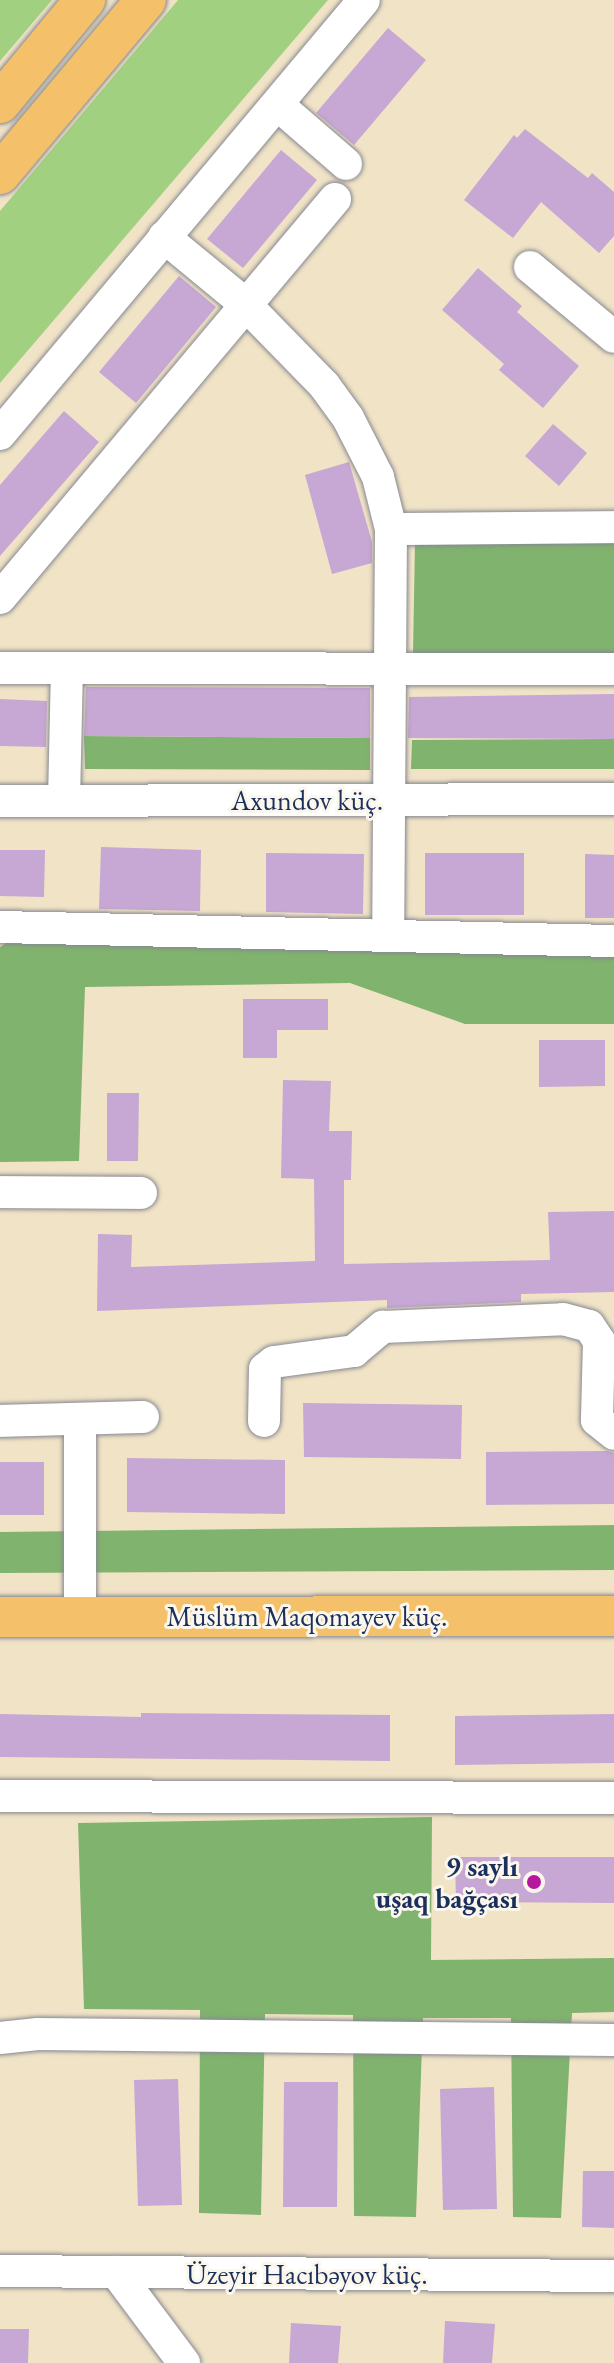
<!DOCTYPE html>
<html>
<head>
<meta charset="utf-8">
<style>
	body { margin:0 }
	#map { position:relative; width:614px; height:2363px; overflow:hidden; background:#f1e3c6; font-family:"EB Garamond",serif }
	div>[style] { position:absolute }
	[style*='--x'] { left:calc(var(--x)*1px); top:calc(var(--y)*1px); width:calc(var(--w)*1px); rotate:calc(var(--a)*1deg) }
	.green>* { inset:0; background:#a1d180 }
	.forest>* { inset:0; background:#80b36e }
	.building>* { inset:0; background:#c7a7d4 }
	.roads { filter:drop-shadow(0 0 2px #868992) drop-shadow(0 0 2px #868992) }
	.minor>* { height:32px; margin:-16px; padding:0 16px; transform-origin:16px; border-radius:16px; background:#fff }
	.major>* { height:40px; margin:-20px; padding:0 20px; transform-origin:20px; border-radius:20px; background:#f4c16a }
	.dots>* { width:22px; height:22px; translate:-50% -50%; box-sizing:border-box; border:4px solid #fbf7ec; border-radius:50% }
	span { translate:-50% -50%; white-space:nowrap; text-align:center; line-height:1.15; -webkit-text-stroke:6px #fbf7ec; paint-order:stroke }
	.street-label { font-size:28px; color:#1b2f5e }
	.poi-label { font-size:28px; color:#1b2f5e; font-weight:700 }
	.right { translate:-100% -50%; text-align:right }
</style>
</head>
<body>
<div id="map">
	<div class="green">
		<div style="clip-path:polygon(0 0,52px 0,0 61px)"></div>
		<div style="clip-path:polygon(178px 0,328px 0,0 383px,0 211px)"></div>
	</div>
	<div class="forest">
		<div style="clip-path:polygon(415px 541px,614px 543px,614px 656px,413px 654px)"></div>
		<div style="clip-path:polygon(84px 736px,370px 738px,370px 770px,85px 769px)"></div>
		<div style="clip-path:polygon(614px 739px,614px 769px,411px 769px,412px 740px)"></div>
		<div style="clip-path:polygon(6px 943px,614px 952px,614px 1024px,465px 1024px,350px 983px,85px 987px,79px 1161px,0 1162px,0 947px)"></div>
		<div style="clip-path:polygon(614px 1525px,614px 1570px,0 1573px,0 1532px)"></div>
		<div style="clip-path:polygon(432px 1817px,431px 1960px,614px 1958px,614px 2012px,572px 2013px,561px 2218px,513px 2217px,511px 2018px,423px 2018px,416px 2217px,354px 2216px,353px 2015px,265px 2014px,261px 2215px,199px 2213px,200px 2010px,84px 2009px,78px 1823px)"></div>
	</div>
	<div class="building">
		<div style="clip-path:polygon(388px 28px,426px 60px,354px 145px,316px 113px)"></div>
		<div style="clip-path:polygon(525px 129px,588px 178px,592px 173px,614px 192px,614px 236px,599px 253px,541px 202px,513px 238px,464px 200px,514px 135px,517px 138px)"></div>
		<div style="clip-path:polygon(281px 150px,317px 180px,243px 268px,207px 239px)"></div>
		<div style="clip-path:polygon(478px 268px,522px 306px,517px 312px,579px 366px,543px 408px,499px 370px,504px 364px,442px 310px)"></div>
		<div style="clip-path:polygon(179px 276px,216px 307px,136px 403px,99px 372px)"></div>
		<div style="clip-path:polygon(64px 411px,99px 442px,0 556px,0 485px)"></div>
		<div style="clip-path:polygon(553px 424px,587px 453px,559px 486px,525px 456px)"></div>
		<div style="clip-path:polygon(349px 462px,372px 542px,372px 563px,332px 574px,305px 475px)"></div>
		<div style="clip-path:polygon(86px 687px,370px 688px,370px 738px,84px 736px)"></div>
		<div style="clip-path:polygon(614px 694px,614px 739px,408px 738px,409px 697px)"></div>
		<div style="clip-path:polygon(0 699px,47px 701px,46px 747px,0 746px)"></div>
		<div style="clip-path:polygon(101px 847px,201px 850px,200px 911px,99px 909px)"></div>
		<div style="clip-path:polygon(0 850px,45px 850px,44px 897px,0 896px)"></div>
		<div style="clip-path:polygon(266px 853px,364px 854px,363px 914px,266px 912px)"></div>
		<div style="clip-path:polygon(425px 853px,524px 853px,524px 915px,425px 915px)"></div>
		<div style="clip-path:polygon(585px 854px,614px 855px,614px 918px,585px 918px)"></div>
		<div style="clip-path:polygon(243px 999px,328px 999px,328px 1030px,277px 1030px,277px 1058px,243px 1058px)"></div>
		<div style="clip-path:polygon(539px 1040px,605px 1040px,605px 1086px,539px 1087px)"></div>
		<div style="clip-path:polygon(283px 1080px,331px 1081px,329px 1131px,352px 1131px,351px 1180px,344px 1180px,344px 1264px,550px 1260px,548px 1212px,614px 1211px,614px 1292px,521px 1294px,521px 1302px,387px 1308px,387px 1300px,97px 1311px,98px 1234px,132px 1235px,131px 1267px,315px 1261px,314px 1179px,281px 1178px)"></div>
		<div style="clip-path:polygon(107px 1093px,139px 1093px,138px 1161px,107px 1161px)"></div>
		<div style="clip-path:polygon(303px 1403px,462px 1405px,461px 1459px,304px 1457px)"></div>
		<div style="clip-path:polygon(607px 1451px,614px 1453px,614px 1504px,486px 1505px,486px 1452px)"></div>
		<div style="clip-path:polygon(127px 1458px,285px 1460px,285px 1514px,127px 1512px)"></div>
		<div style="clip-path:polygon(0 1462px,44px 1462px,44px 1515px,0 1515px)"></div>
		<div style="clip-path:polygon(141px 1713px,390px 1715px,390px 1761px,0 1757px,0 1714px,141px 1717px)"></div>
		<div style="clip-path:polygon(614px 1714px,614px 1763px,455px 1765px,455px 1716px)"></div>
		<div style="clip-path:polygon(455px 1857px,614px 1857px,614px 1903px,456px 1902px)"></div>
		<div style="clip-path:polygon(178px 2079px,182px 2205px,138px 2206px,134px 2080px)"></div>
		<div style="clip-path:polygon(284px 2082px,338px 2082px,337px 2207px,283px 2207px)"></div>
		<div style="clip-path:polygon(494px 2087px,497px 2209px,443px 2210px,440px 2089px)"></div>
		<div style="clip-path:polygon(583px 2171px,614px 2171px,614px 2228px,582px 2227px)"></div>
		<div style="clip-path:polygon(445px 2321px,495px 2324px,492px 2363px,443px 2363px)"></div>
		<div style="clip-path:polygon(291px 2323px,341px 2326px,338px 2363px,289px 2363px)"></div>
		<div style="clip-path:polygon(0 2329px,29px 2329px,28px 2363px,0 2363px)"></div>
	</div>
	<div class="roads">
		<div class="minor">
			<div style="--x:278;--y:105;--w:90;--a:40.9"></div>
			<div style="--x:164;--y:237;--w:104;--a:39.5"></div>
			<div style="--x:244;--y:303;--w:115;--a:45.7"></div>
			<div style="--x:324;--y:385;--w:41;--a:54"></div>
			<div style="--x:348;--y:418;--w:66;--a:63"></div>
			<div style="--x:378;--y:477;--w:54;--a:76"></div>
			<div style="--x:391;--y:529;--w:407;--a:90.4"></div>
			<div style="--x:530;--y:267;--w:109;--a:39.8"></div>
			<div style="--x:0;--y:434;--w:566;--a:-50.01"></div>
			<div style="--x:391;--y:529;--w:223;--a:-0.5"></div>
			<div style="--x:0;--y:598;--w:521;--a:-49.98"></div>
			<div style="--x:0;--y:668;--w:614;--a:0.09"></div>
			<div style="--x:64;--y:800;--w:131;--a:-88.7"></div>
			<div style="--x:0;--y:801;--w:614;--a:-0.19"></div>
			<div style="--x:0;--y:927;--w:614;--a:1.31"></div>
			<div style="--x:0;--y:1192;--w:141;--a:0.4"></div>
			<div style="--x:0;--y:1421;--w:143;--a:-1.6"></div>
			<div style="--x:264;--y:1421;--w:52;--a:-88.9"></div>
			<div style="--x:265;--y:1369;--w:11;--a:-38"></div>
			<div style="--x:274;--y:1362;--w:81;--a:-7.8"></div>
			<div style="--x:354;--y:1351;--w:38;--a:-40"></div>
			<div style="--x:383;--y:1327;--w:180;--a:-2.5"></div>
			<div style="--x:563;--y:1319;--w:27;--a:15"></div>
			<div style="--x:589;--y:1326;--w:18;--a:56"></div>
			<div style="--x:599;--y:1341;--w:79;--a:91.5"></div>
			<div style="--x:597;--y:1420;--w:22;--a:39"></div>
			<div style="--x:80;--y:1616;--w:195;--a:-90"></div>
			<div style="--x:0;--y:1796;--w:614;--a:0.19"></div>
			<div style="--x:0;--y:2038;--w:38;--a:-6"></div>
			<div style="--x:38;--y:2034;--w:576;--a:0.6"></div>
			<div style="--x:0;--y:2271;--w:614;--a:0.47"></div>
			<div style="--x:116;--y:2272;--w:114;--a:53.2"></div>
		</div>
		<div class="major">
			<div style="--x:0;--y:103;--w:134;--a:-50.5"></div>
			<div style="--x:0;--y:174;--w:227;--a:-50"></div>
			<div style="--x:0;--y:1617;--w:614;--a:-0.09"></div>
		</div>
	</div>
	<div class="dots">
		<div style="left:534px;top:1882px;background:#b5179e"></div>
	</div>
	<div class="street-label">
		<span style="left:307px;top:800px">Axundov küç.</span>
		<span style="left:307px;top:1616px">Müslüm Maqomayev küç.</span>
		<span style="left:307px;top:2274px">Üzeyir Hacıbəyov küç.</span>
	</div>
	<div class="poi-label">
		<span class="right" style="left:518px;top:1882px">9 saylı<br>uşaq bağçası</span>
	</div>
</div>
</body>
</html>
